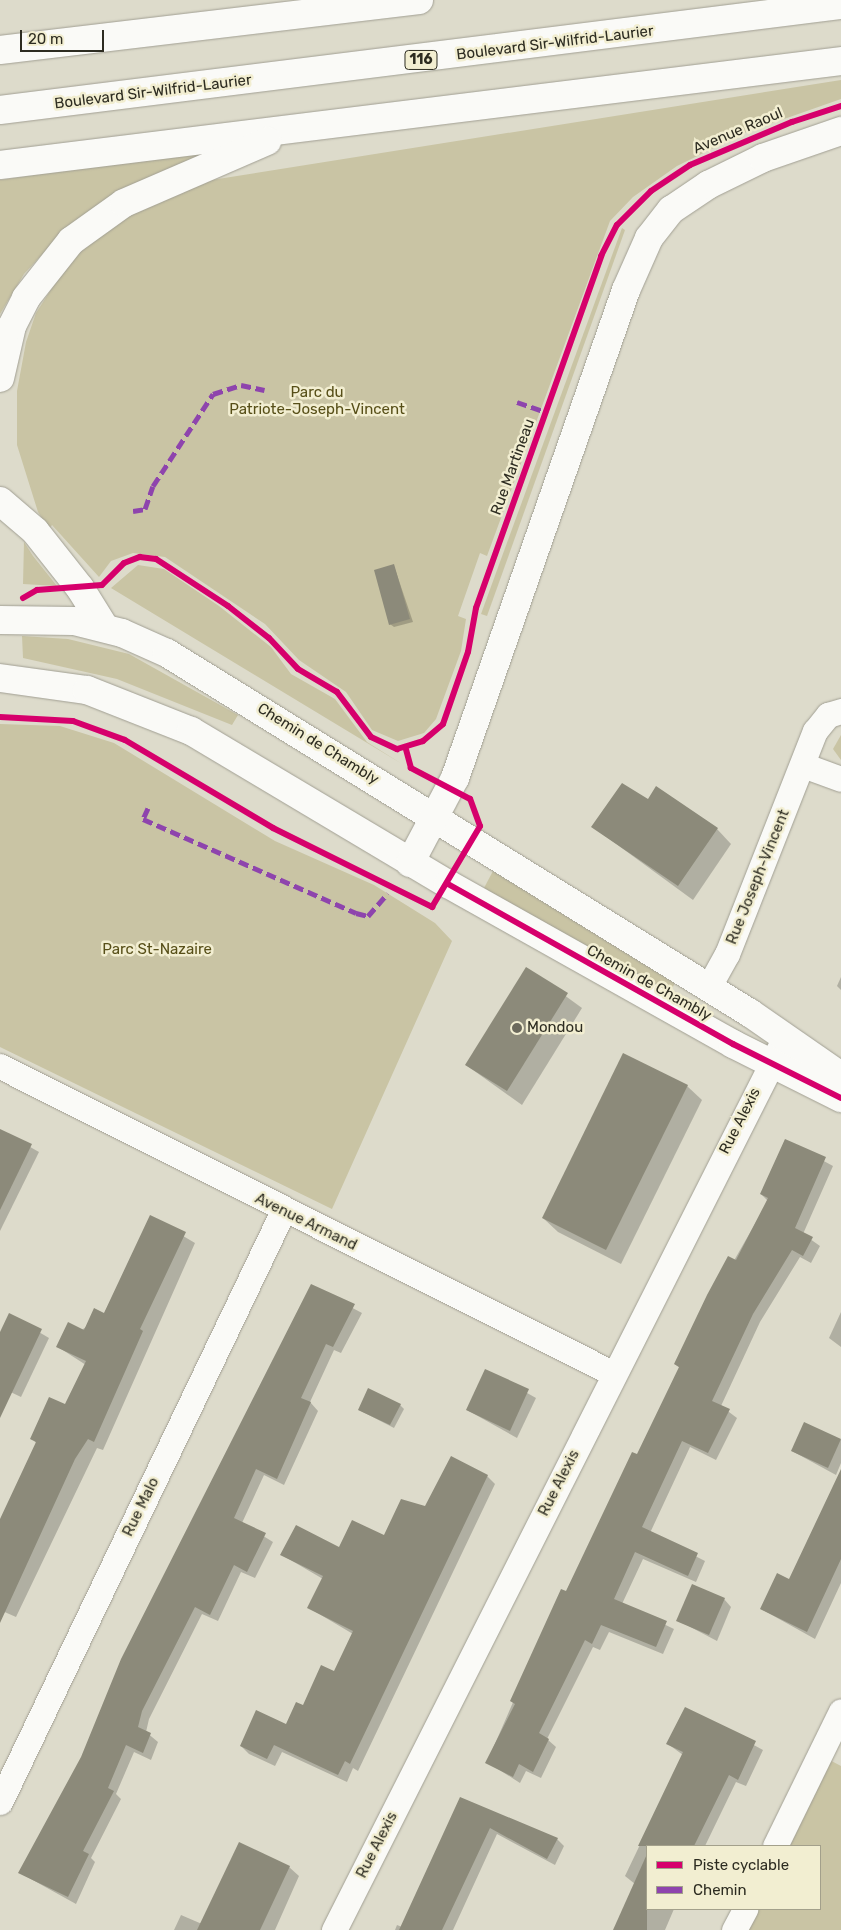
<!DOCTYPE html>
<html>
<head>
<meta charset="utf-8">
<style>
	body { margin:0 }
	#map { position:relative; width:841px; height:1930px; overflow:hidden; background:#dddbcb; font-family:Rubik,sans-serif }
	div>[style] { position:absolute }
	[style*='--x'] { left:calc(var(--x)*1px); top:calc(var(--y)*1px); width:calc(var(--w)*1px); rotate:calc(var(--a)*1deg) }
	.green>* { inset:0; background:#c9c4a4 }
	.shadow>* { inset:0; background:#0003 }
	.building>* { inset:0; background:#8c8a7a }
	.roads { filter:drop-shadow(0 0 1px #a19f93) drop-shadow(0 0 1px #a19f93) }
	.street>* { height:25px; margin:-12.5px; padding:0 12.5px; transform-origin:12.5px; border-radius:12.5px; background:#fafaf7 }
	.secondary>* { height:28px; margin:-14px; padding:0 14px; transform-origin:14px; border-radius:14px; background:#fafaf7 }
	.highway>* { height:28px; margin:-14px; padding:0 14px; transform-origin:14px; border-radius:14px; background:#fafaf7 }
	.quiet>* { height:5px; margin-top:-2.5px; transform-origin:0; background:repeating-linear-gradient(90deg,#8e44ad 0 10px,transparent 0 15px) }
	.cycleway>* { height:6px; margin:-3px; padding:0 3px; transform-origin:3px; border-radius:3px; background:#d6006c }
	.dots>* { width:14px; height:14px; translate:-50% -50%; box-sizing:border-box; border:2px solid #f2eed1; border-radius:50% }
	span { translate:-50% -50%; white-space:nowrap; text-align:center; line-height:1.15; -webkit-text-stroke:5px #f2eed1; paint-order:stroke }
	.shield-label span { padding:1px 4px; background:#f2eed1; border:1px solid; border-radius:4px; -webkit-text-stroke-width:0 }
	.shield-label { font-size:14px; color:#2d2c21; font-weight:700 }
	.street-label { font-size:15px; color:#2d2c21 }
	.park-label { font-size:15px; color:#574f18 }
	.poi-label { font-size:15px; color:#2d2c21 }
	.left { translate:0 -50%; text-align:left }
	.legend { position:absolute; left:646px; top:1845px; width:175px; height:65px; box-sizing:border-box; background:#f2eed1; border:1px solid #a3a08b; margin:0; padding:6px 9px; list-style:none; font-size:15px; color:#2d2c21 }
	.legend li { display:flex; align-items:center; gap:10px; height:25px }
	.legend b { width:25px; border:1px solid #a3a08b }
	.scale { position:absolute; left:20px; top:30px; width:84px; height:22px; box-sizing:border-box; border:2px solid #2d2c21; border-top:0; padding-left:6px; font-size:15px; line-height:18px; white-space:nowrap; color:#2d2c21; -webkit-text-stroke:4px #f2eed1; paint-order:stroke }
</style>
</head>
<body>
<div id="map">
	<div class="green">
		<div style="clip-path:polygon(841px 80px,841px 99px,744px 133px,677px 166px,633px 197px,610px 221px,487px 556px,480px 553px,458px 616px,466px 619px,461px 651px,436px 719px,424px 733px,398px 741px,372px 730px,346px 692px,299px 660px,265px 624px,165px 557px,133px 553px,111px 561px,99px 577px,52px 525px,49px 529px,38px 512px,17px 445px,17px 391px,26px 342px,36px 313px,68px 263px,119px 219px,199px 182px)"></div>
		<div style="clip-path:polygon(205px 150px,206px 159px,62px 233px,24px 274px,0 314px,0 180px)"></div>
		<div style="clip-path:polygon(622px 228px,625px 230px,487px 616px,481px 614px)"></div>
		<div style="clip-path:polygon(24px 542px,33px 556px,57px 586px,23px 584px)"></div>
		<div style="clip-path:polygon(138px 565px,164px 569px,219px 606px,271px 647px,291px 674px,335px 699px,367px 742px,402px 764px,111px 588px)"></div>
		<div style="clip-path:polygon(22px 636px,68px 639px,129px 654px,238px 715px,232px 725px,117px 679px,23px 658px)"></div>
		<div style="clip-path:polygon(0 724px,60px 726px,114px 743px,275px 841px,374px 885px,435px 923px,452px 941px,332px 1209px,0 1047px)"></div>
		<div style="clip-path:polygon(841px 735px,841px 760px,833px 749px)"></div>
		<div style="clip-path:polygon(493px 871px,675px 983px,669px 994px,484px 888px)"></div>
		<div style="clip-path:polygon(820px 1755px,841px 1766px,841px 1930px,734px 1930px,745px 1909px,820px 1909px,820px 1846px,775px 1846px)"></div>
	</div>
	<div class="shadow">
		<div style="clip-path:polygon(394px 566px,413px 622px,394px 627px,390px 624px)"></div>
		<div style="clip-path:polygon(648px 801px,717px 829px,731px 844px,693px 900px,593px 827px)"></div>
		<div style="clip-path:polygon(527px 968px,582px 1008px,522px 1105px,466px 1065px)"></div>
		<div style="clip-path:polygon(841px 977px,841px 990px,837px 986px)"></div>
		<div style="clip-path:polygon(687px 1086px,702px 1100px,621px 1264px,558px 1232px,543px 1218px)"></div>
		<div style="clip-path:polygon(0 1130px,39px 1152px,0 1231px)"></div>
		<div style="clip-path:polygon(785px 1140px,833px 1166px,803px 1234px,820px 1246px,811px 1263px,800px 1257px,760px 1322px,721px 1406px,737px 1418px,716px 1460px,690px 1447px,650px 1533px,705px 1561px,696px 1582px,643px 1559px,622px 1604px,674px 1629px,663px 1654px,609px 1632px,600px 1650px,593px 1647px,547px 1739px,556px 1747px,541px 1778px,526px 1771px,520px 1783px,487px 1762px,562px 1590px,566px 1592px,637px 1456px,680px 1368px,675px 1364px,768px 1201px,761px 1194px)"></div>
		<div style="clip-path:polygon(151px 1217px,195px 1243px,103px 1450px,97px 1448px,16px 1617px,0 1610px,0 1522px,37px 1444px,32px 1438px,66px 1406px,86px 1365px,58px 1347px,104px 1314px)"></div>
		<div style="clip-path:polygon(311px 1286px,362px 1313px,341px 1353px,334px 1350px,310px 1402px,318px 1411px,284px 1485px,264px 1475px,242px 1523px,273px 1542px,255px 1578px,241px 1572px,218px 1621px,202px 1614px,149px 1719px,146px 1732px,158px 1742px,151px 1760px,134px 1752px,116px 1794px,121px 1799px,91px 1858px,95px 1862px,76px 1904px,20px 1873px,82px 1758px)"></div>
		<div style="clip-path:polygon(841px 1312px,841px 1347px,829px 1338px)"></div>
		<div style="clip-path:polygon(10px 1315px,49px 1338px,21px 1397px,0 1387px,0 1334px)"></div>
		<div style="clip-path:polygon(486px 1370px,536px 1398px,517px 1438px,467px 1410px)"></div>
		<div style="clip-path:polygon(400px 1405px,404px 1409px,394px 1428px,359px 1410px)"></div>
		<div style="clip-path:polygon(805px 1424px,841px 1440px,841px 1463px,836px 1475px,792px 1451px)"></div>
		<div style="clip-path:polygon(487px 1476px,495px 1484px,358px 1771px,353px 1768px,347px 1782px,282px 1752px,275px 1766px,249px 1754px,241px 1746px,287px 1725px,335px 1672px,353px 1634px,309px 1608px,323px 1579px,282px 1555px,340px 1548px,384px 1536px,425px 1507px)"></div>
		<div style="clip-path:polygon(841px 1505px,841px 1583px,815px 1639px,761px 1609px,789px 1580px)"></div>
		<div style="clip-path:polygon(724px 1599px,731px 1607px,717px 1641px,677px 1620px)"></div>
		<div style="clip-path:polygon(686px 1708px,763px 1750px,746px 1786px,736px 1782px,705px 1846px,647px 1846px,647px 1909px,674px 1909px,665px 1930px,615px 1930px,635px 1884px,625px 1876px,683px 1755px,668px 1744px)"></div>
		<div style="clip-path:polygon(461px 1798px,557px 1839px,564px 1846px,555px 1865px,497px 1834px,453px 1930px,395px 1930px,397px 1925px,402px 1927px)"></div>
		<div style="clip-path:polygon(289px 1867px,299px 1876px,275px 1930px,174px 1930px,181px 1915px,202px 1924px)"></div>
	</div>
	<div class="building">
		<div style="clip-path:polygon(394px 564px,410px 619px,389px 625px,374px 570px)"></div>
		<div style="clip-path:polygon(622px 783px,648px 799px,656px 786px,718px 828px,678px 886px,591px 827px)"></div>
		<div style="clip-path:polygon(526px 967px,568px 993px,507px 1091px,465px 1065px)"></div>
		<div style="clip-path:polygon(623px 1053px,688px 1085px,606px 1250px,542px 1218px)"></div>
		<div style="clip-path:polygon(0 1129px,32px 1144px,0 1210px)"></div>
		<div style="clip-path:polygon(785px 1139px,826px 1157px,795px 1228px,813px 1237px,803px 1256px,792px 1250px,753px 1314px,712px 1401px,730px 1409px,708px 1453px,682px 1441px,642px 1527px,698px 1553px,688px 1576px,635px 1552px,614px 1599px,667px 1621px,656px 1647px,601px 1625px,592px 1644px,585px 1640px,539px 1733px,549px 1739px,533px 1772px,519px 1764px,513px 1777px,485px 1763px,515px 1704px,510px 1701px,561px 1589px,566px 1591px,632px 1452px,637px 1454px,679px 1367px,674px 1364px,707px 1295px,728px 1256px,736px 1260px,768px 1198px,760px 1194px)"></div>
		<div style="clip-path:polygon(150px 1215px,186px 1232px,140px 1329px,143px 1331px,94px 1442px,88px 1439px,75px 1459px,0 1623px,0 1519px,36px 1442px,30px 1439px,49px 1397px,65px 1404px,86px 1361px,56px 1347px,68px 1322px,84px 1330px,94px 1308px,104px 1313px)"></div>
		<div style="clip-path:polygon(311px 1284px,355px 1304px,333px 1347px,326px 1344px,301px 1398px,311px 1402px,277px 1479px,256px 1469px,234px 1518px,266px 1533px,247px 1572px,234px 1565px,210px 1615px,195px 1607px,142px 1711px,138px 1727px,151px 1733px,143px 1753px,126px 1745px,108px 1788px,114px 1791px,83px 1851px,89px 1854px,68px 1897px,18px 1873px,81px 1757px,121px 1659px)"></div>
		<div style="clip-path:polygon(9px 1313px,42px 1329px,0 1418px,0 1332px)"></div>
		<div style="clip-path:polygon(485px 1369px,529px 1389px,510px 1431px,466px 1410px)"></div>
		<div style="clip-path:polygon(368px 1388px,401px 1404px,390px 1425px,358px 1410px)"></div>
		<div style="clip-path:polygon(804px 1422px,841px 1439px,828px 1468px,791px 1451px)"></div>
		<div style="clip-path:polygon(451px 1456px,488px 1475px,350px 1764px,345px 1761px,338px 1775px,274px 1745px,267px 1759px,240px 1746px,256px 1710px,286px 1724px,296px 1702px,303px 1705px,321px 1665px,334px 1671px,353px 1631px,307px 1608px,323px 1576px,280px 1555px,296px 1525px,339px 1547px,352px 1520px,384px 1535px,401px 1499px,425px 1506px)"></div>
		<div style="clip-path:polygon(841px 1469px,841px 1559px,807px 1632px,760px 1609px,777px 1573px,789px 1579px)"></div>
		<div style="clip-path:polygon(692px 1584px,725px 1598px,709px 1635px,676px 1621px)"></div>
		<div style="clip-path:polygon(685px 1707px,756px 1741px,738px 1780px,729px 1775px,694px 1846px,638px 1846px,683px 1752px,666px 1744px)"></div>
		<div style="clip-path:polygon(460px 1797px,558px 1838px,547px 1859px,490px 1828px,442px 1930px,399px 1930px)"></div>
		<div style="clip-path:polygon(239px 1842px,290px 1866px,260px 1930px,197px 1930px)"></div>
		<div style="clip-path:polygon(647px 1854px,647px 1930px,613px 1930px)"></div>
	</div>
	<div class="roads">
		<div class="street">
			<div style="--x:803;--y:765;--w:40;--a:20.2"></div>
			<div style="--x:708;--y:988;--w:39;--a:-61"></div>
			<div style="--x:727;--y:954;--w:240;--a:-68.5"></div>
			<div style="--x:815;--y:731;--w:21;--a:-51"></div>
			<div style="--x:828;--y:715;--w:14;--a:-17"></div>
			<div style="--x:0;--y:1066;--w:687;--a:26.64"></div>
			<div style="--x:0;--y:1802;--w:655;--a:-64.41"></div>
			<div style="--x:775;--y:1846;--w:150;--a:-63.9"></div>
			<div style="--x:334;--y:1930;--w:1000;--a:-63.2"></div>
			<div style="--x:734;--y:1930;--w:24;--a:-62"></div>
		</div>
		<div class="secondary">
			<div style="--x:0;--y:620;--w:74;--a:0.8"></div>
			<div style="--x:74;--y:621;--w:49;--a:14"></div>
			<div style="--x:122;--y:633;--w:49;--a:24"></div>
			<div style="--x:167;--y:653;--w:685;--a:31.7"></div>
			<div style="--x:750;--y:1013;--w:111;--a:34.7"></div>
			<div style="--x:0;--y:678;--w:88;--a:7.9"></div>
			<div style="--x:87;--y:690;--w:112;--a:21.5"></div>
			<div style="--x:191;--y:731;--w:299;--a:30.8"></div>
			<div style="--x:448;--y:884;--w:327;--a:29.3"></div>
			<div style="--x:733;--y:1044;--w:121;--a:26.6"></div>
			<div style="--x:410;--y:863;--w:96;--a:-62.1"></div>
			<div style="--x:455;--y:778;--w:517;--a:-70.69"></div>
			<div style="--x:626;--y:290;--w:57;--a:-66.1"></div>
			<div style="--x:649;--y:238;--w:36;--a:-52"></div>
			<div style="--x:671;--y:210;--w:45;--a:-34"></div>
			<div style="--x:708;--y:185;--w:61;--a:-26.1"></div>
			<div style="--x:763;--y:158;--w:83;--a:-19.1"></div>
		</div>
		<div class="highway">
			<div style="--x:0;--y:50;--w:422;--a:-6.8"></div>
			<div style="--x:0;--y:110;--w:848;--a:-7.12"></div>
			<div style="--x:0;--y:165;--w:847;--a:-7.05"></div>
			<div style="--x:0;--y:378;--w:53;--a:-77"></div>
			<div style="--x:12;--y:326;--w:31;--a:-63"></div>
			<div style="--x:26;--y:298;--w:73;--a:-51.7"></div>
			<div style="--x:71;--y:241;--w:65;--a:-35.6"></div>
			<div style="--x:124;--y:203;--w:156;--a:-23.4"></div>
			<div style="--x:0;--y:501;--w:46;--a:40.6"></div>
			<div style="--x:35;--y:531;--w:73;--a:51.7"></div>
			<div style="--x:80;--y:588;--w:47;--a:58"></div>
		</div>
	</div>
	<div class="quiet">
		<div style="--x:517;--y:402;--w:31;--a:19"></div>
		<div style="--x:133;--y:511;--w:12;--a:-9"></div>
		<div style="--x:145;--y:509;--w:24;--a:-71"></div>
		<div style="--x:153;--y:486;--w:110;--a:-56.9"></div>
		<div style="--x:213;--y:394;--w:29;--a:-18"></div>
		<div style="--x:241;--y:385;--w:24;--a:12"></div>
		<div style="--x:148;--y:808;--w:12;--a:114"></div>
		<div style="--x:143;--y:819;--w:233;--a:23.8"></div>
		<div style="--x:356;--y:913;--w:12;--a:14"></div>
		<div style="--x:368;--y:916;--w:30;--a:-49"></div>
	</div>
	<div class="cycleway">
		<div style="--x:23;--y:598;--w:16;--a:-30"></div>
		<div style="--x:37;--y:590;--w:65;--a:-4.4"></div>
		<div style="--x:102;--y:585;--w:31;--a:-45"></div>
		<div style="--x:124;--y:563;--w:17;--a:-21"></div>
		<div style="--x:140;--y:557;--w:16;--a:7"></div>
		<div style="--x:156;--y:559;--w:86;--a:33.1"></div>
		<div style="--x:228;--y:606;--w:52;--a:38"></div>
		<div style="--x:269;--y:638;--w:42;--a:46.9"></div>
		<div style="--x:298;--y:669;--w:45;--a:30.5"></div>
		<div style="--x:337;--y:692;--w:56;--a:52.9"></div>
		<div style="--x:371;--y:737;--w:29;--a:25"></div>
		<div style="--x:397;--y:749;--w:27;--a:-17"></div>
		<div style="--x:423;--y:741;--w:26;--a:-40"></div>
		<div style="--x:443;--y:724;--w:76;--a:-70.9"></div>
		<div style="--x:468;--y:652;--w:45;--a:-79.7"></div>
		<div style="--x:476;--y:608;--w:374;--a:-70.4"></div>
		<div style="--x:601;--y:256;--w:35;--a:-63"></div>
		<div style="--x:617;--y:225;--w:48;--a:-45"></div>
		<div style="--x:651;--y:191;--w:47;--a:-33.7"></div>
		<div style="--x:690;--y:165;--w:111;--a:-22.9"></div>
		<div style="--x:792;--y:122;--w:52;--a:-18.1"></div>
		<div style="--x:0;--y:717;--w:73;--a:3.1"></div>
		<div style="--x:73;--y:721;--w:55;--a:20.1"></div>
		<div style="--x:125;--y:740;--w:172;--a:30.7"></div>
		<div style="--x:273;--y:828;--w:178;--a:26.4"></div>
		<div style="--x:432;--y:907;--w:94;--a:-59.3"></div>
		<div style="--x:480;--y:826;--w:29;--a:-110"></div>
		<div style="--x:470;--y:799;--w:67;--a:-152.3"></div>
		<div style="--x:411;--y:768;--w:20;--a:-105"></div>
		<div style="--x:448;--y:884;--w:327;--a:29.3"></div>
		<div style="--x:733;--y:1044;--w:121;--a:26.6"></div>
	</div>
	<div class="dots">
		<div style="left:517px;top:1028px;background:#6b695c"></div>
	</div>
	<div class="shield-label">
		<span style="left:421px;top:60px">116</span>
	</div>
	<div class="street-label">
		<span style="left:555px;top:43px;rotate:-7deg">Boulevard Sir-Wilfrid-Laurier</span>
		<span style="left:153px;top:92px;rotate:-7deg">Boulevard Sir-Wilfrid-Laurier</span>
		<span style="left:738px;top:131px;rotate:-23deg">Avenue Raoul</span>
		<span style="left:513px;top:467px;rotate:-70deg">Rue Martineau</span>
		<span style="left:318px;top:744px;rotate:32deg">Chemin de Chambly</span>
		<span style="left:758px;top:877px;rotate:-68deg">Rue Joseph-Vincent</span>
		<span style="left:649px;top:983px;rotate:29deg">Chemin de Chambly</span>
		<span style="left:740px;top:1121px;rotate:-63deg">Rue Alexis</span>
		<span style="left:306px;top:1222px;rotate:26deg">Avenue Armand</span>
		<span style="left:559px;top:1483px;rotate:-63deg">Rue Alexis</span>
		<span style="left:141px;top:1507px;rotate:-64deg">Rue Malo</span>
		<span style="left:377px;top:1845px;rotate:-63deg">Rue Alexis</span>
	</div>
	<div class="park-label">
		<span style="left:317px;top:401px">Parc du<br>Patriote-Joseph-Vincent</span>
		<span style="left:157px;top:950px">Parc St-Nazaire</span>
	</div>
	<div class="poi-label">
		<span class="left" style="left:527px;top:1028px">Mondou</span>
	</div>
	<ul class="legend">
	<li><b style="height:6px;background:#d6006c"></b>Piste cyclable</li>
	<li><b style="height:6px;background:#8e44ad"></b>Chemin</li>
	</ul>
	<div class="scale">20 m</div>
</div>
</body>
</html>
